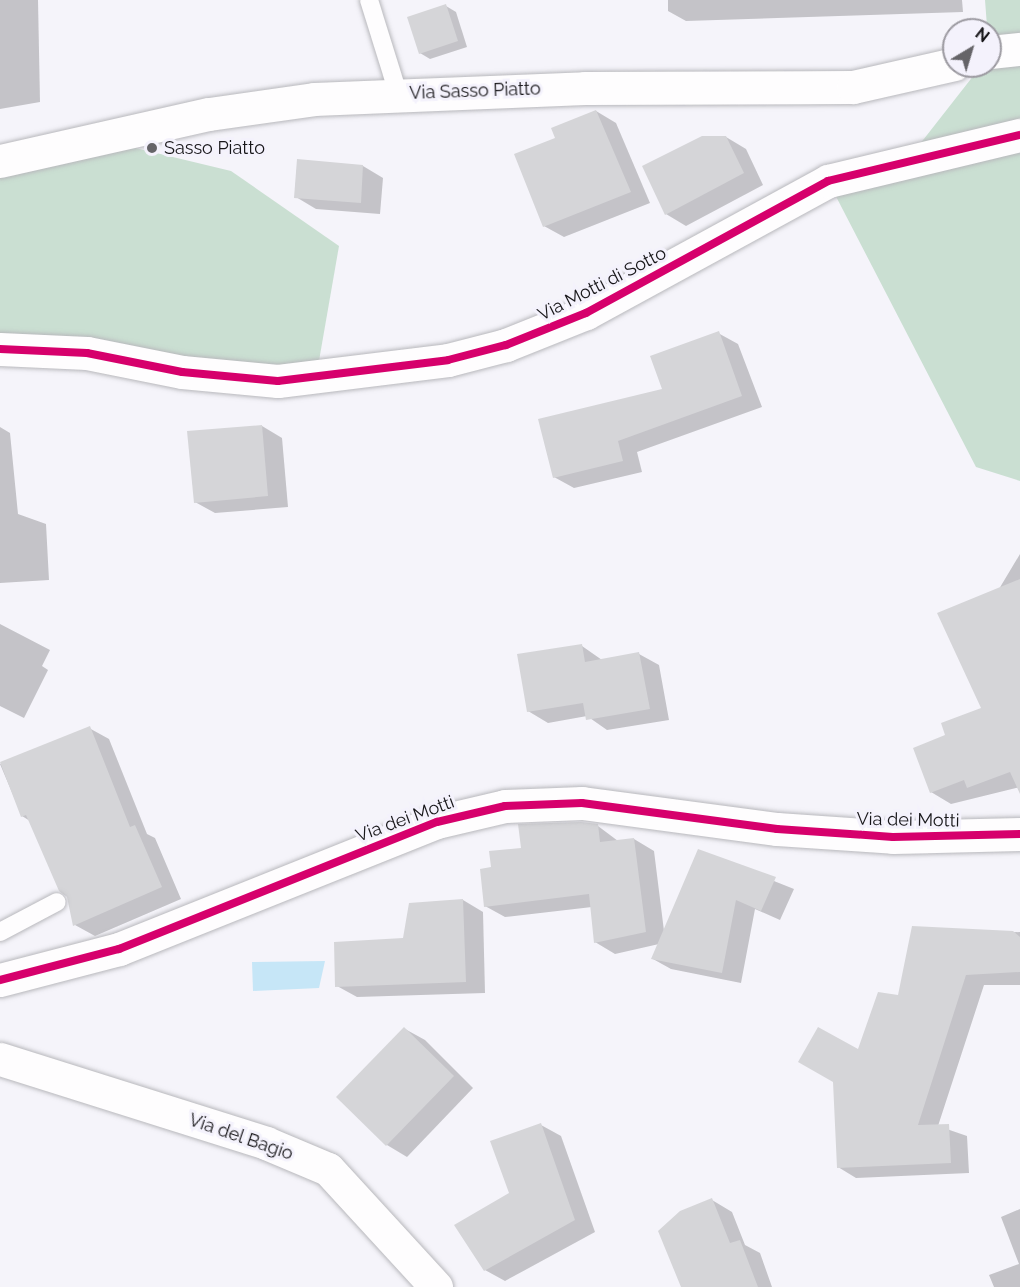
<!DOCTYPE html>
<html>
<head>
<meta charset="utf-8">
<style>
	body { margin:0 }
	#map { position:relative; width:1020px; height:1287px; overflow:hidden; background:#f5f4fa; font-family:Raleway,sans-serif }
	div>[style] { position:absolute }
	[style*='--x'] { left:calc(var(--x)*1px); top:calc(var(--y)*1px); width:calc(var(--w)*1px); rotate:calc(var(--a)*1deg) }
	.green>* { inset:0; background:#cadfd2 }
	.water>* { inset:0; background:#c6e6f7 }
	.shadow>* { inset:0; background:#0003 }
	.building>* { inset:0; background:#d5d5d8 }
	.roads { filter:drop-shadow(0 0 2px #b8b8bc) drop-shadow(0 0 2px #b8b8bc) }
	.lane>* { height:18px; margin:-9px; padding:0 9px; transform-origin:9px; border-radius:9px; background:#fefdfe }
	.street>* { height:33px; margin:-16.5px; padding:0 16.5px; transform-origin:16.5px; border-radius:16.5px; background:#fefdfe }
	.secondary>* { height:33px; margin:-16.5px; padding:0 16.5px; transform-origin:16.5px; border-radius:16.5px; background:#fefdfe }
	.cycleway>* { height:8px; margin:-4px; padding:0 4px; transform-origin:4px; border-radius:4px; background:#d6006c }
	.dots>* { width:16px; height:16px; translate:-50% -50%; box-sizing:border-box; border:3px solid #f4f2fc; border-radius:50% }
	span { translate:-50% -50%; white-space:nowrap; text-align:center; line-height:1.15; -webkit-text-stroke:6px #f4f2fc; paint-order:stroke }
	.street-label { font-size:18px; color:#171619 }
	.poi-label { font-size:18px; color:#171619 }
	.left { translate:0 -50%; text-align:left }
	.north { position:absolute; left:942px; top:18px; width:60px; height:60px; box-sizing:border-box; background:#f4f2fc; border:2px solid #9c9aa1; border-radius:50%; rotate:38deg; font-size:16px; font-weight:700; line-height:24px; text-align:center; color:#171619 }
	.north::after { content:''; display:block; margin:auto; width:21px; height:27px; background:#656468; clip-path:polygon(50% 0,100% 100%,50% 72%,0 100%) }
</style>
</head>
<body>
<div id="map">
	<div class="green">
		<div style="clip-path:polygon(985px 0,1020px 0,1020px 481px,976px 467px,828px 181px,909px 158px,981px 66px,990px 66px)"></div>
		<div style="clip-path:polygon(98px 139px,231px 171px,339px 246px,316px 378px,0 349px,0 161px)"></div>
	</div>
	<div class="water">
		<div style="clip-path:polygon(325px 961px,319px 988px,253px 991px,252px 962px)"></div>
	</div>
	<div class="shadow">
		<div style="clip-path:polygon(0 0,38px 0,40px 102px,0 109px)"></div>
		<div style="clip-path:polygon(668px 0,962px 0,963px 12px,686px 21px,668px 11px)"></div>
		<div style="clip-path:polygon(446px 6px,456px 12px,467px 47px,430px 59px,420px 53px)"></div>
		<div style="clip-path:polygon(596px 111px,616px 123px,650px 203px,564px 237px,544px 226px,557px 139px)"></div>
		<div style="clip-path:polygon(726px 137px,746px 149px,763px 185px,686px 226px,666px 214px)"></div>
		<div style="clip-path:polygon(299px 161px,363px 166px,383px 178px,380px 214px,316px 209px,296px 197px)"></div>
		<div style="clip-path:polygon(718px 333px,738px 344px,762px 407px,637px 452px,642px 472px,574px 488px,554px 477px,664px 390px)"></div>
		<div style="clip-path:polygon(262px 426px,282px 438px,288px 507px,215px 513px,195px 502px)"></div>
		<div style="clip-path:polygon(0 427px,10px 433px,18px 514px,46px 524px,49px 580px,0 583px)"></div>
		<div style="clip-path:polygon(1020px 554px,1020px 787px,951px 804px,931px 792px,947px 736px,983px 709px,999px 589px)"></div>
		<div style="clip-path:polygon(0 624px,50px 650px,42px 666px,48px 670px,24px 718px,0 706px)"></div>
		<div style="clip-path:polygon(582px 646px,602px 660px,639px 654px,659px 665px,669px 720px,607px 730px,587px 716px,548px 723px,528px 711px)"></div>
		<div style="clip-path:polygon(89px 728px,109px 739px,147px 834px,155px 838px,181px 899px,95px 936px,75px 925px,68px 896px,30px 821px,22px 816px,0 764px)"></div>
		<div style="clip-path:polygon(598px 826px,618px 841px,634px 839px,654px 851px,664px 931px,698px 851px,794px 889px,780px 920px,755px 909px,741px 983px,671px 969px,653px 959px,659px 944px,615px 954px,595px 942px,592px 907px,505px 917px,485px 906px,492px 869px,522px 849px)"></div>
		<div style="clip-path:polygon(463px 900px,483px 912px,485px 993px,357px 997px,337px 986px)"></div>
		<div style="clip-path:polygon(1020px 932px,1020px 985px,984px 985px,938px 1126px,967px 1136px,969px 1173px,856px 1178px,838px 1167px,859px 1052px,899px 997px,970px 934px)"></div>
		<div style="clip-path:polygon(405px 1029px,425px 1040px,473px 1088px,407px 1157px,387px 1145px,338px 1097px)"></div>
		<div style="clip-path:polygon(541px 1125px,561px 1136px,595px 1232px,505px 1281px,485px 1270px)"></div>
		<div style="clip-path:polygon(712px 1200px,732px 1212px,745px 1245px,760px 1253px,772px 1287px,682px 1287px)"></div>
		<div style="clip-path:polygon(1020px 1209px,1020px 1287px,994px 1287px,989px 1275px,1019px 1264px,1001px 1217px)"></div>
	</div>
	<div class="building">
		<div style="clip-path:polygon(446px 4px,458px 41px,419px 54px,407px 17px)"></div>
		<div style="clip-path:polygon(596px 110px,631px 192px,543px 227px,514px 154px,555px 138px,551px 128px)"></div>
		<div style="clip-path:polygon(702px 136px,726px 136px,744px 173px,665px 215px,642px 166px)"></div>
		<div style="clip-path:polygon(297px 159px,363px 165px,361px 203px,294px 198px)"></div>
		<div style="clip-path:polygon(719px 331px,742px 396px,618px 441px,623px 461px,553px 478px,538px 419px,662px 389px,650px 356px)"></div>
		<div style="clip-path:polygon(262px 425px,268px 496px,194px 503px,187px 431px)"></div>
		<div style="clip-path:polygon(1020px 579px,1020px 794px,1010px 772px,967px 788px,964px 780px,930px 793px,913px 748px,945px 735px,941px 723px,981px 708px,937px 613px)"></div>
		<div style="clip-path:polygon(582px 644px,585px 662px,639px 652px,650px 709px,586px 720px,583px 703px,527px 712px,517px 654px)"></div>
		<div style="clip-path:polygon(90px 726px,130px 827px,135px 825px,162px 887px,73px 926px,67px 897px,59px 891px,26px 815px,21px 817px,0 762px)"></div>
		<div style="clip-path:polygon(581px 822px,598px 824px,600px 842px,634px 838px,646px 932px,594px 943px,589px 894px,484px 907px,480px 869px,491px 867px,489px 851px,521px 848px,518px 824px)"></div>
		<div style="clip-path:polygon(698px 849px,776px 877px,761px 911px,736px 900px,722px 973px,651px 959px)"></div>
		<div style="clip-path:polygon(463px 899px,466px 982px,335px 987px,334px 942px,403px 938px,409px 903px)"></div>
		<div style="clip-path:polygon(912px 926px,1013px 931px,1020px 937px,1020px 972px,966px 975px,918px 1125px,949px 1124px,951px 1163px,837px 1168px,833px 1082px,798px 1062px,818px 1027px,858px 1049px,878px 992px,898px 995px)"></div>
		<div style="clip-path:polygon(404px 1027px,454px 1076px,386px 1146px,336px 1097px)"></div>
		<div style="clip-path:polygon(541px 1123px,575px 1220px,484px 1271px,454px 1225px,509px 1193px,490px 1141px)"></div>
		<div style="clip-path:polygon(712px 1198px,730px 1243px,740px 1240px,758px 1287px,681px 1287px,658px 1231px,680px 1211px)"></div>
	</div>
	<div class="roads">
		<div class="lane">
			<div style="--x:369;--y:0;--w:97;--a:72.7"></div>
			<div style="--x:0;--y:932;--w:64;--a:-27.8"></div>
		</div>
		<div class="street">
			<div style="--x:0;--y:980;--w:123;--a:-14.6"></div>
			<div style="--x:119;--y:949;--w:342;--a:-21.8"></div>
			<div style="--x:437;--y:822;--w:70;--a:-13.2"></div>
			<div style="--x:505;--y:806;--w:77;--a:-2.2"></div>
			<div style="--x:582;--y:803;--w:197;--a:7.6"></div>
			<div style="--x:777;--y:829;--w:116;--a:3.9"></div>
			<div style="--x:893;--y:837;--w:127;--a:-1.4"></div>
			<div style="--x:0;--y:1059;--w:279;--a:17.5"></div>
			<div style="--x:266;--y:1143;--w:67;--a:22.8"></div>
			<div style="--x:328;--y:1169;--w:160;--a:47.5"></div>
		</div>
		<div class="secondary">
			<div style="--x:990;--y:52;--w:30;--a:-6"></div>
			<div style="--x:0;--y:161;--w:214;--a:-12.7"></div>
			<div style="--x:209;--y:114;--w:106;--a:-8.1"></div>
			<div style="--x:314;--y:99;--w:271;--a:-2.3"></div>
			<div style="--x:585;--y:88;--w:268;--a:-0.2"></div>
			<div style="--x:853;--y:87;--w:104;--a:-12.8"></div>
			<div style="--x:0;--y:349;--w:87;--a:2.6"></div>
			<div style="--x:87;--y:353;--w:97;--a:11.3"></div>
			<div style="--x:182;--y:372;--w:96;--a:5.4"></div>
			<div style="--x:278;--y:381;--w:171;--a:-7"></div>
			<div style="--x:448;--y:360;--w:60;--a:-14.5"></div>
			<div style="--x:506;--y:345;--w:86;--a:-21.8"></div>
			<div style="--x:586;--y:313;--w:276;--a:-28.6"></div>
			<div style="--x:828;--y:181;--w:197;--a:-13.5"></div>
		</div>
	</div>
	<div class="cycleway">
		<div style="--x:0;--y:349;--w:87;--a:2.6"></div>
		<div style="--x:87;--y:353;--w:97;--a:11.3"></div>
		<div style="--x:182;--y:372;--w:96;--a:5.4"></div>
		<div style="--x:278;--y:381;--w:171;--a:-7"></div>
		<div style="--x:448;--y:360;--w:60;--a:-14.5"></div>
		<div style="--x:506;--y:345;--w:86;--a:-21.8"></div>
		<div style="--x:586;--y:313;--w:276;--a:-28.6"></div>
		<div style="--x:828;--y:181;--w:197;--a:-13.5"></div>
		<div style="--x:0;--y:980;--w:123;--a:-14.6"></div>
		<div style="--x:119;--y:949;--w:342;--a:-21.8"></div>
		<div style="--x:437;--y:822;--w:70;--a:-13.2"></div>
		<div style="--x:505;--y:806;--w:77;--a:-2.2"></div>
		<div style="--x:582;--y:803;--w:197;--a:7.6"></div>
		<div style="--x:777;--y:829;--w:116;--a:3.9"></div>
		<div style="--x:893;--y:837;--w:127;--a:-1.4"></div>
	</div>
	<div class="dots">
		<div style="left:152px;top:148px;background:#656468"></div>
	</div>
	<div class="street-label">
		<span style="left:475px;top:91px;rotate:-2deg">Via Sasso Piatto</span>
		<span style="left:602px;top:284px;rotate:-27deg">Via Motti di Sotto</span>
		<span style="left:405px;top:819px;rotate:-20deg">Via dei Motti</span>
		<span style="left:908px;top:820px;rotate:1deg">Via dei Motti</span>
		<span style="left:241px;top:1137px;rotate:19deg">Via del Bagio</span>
	</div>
	<div class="poi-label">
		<span class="left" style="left:164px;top:148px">Sasso Piatto</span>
	</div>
	<div class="north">N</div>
</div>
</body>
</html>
